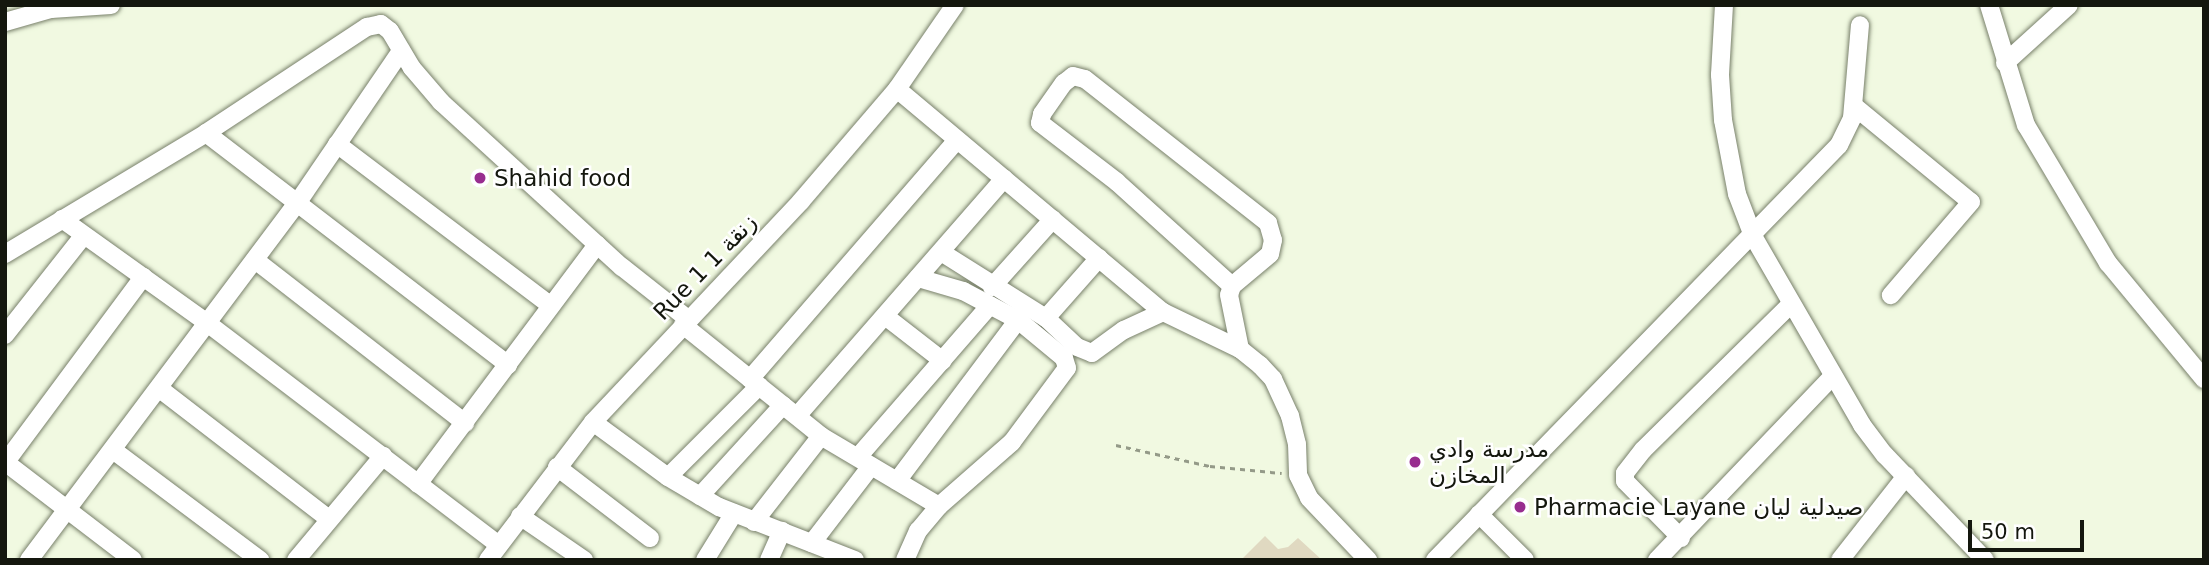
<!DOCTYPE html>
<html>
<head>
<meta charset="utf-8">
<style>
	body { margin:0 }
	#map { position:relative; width:2209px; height:565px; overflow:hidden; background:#f1f9e1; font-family:"DejaVu Sans",Vazirmatn,sans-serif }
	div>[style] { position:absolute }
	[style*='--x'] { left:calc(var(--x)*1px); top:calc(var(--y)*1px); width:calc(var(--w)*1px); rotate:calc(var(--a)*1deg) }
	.building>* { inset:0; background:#e0d9c1 }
	.path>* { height:2.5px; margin-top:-1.25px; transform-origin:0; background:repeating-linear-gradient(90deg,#949a88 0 5px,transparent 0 10px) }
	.roads { filter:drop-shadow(0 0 2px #78806a) drop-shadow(0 0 2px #78806a) }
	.minor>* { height:18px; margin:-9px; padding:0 9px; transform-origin:9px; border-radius:9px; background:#fff }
	.dots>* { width:19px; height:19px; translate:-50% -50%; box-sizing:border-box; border:4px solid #fff; border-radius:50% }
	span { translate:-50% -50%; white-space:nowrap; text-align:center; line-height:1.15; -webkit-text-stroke:5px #fff; paint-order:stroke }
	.poi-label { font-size:23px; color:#14170e }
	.left { translate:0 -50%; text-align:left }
	.street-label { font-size:23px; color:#14170e }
	.frame { position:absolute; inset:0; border:7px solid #14170e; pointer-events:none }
	.scale { position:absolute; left:1968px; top:520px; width:116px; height:32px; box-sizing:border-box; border:4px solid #14170e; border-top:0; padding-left:9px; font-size:21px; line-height:24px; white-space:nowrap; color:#14170e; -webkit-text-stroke:5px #fff; paint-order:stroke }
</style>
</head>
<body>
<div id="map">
	<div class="building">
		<div style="clip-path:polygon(1265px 536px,1278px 549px,1288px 547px,1298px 538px,1322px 560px,1241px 560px)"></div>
	</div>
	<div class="path">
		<div style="--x:1116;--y:445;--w:96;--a:12.6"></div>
		<div style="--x:1210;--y:466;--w:72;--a:5.6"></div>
	</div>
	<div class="roads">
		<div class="minor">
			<div style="--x:1724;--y:5;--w:70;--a:93.3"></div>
			<div style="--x:1720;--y:75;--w:45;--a:86.2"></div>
			<div style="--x:1723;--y:120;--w:75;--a:79.3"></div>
			<div style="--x:1737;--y:194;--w:45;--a:69.1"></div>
			<div style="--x:1753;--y:236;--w:218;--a:60"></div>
			<div style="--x:1862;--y:425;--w:38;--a:53"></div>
			<div style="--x:1885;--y:455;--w:145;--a:46.4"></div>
			<div style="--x:1989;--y:5;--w:126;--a:72.9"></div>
			<div style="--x:2026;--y:125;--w:161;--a:59.3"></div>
			<div style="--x:2108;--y:263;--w:151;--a:50.4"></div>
			<div style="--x:5;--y:22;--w:48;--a:-15.8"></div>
			<div style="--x:51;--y:9;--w:60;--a:-3.8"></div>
			<div style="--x:2005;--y:63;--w:86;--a:-42.2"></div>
			<div style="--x:897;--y:89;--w:347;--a:40"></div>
			<div style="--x:1163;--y:312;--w:85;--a:25.7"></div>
			<div style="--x:1240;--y:349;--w:26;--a:39"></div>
			<div style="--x:1260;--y:365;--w:19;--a:47"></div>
			<div style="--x:1273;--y:379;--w:41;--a:65.3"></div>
			<div style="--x:1290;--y:416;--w:29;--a:76"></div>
			<div style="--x:1297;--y:444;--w:31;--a:88"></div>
			<div style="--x:1298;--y:475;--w:25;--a:64"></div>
			<div style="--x:1309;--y:498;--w:86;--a:46.4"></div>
			<div style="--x:1854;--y:106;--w:151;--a:39.4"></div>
			<div style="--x:1971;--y:202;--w:123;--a:130.7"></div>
			<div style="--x:206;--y:133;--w:381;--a:37.5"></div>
			<div style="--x:337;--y:144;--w:268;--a:37.1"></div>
			<div style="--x:62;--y:219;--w:177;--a:35.6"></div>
			<div style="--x:206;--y:322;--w:368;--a:37.3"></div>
			<div style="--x:941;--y:252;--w:124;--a:32.2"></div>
			<div style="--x:1046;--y:318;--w:42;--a:43.1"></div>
			<div style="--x:1077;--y:347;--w:16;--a:22"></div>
			<div style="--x:1092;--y:353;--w:39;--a:-36"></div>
			<div style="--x:1124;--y:330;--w:43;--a:-24.8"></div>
			<div style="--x:5;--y:254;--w:235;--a:-31"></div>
			<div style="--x:206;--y:133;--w:193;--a:-33.4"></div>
			<div style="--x:367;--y:27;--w:14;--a:-12"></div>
			<div style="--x:381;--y:24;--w:11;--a:38"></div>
			<div style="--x:390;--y:31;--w:43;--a:59.3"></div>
			<div style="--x:412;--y:68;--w:45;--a:49.5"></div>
			<div style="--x:441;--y:102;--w:245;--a:42.4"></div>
			<div style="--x:622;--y:267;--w:85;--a:38.3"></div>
			<div style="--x:255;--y:260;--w:266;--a:37.8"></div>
			<div style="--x:1232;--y:286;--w:155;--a:-137.9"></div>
			<div style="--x:1117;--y:182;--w:97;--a:-142.5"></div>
			<div style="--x:1040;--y:123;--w:9;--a:-77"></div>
			<div style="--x:1042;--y:114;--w:38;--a:-55"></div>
			<div style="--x:1064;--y:83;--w:11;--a:-38"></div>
			<div style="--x:1073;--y:76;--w:12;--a:14"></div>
			<div style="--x:1085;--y:79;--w:233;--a:38.2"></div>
			<div style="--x:1268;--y:223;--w:18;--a:74"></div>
			<div style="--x:1273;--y:240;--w:14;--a:102"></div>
			<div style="--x:1270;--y:254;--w:50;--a:139.9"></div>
			<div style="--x:1232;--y:286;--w:9;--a:108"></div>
			<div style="--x:1229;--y:295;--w:55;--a:78.5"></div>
			<div style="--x:992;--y:287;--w:91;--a:-48.1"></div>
			<div style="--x:885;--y:316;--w:73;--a:37.8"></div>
			<div style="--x:1046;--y:318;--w:80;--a:-48.5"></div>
			<div style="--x:683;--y:325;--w:177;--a:38.8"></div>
			<div style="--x:821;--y:436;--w:137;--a:30.7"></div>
			<div style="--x:5;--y:335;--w:127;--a:-51.7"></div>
			<div style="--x:750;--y:379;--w:316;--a:-49.1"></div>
			<div style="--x:160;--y:389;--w:213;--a:37.6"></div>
			<div style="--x:797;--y:416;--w:315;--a:-48.9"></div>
			<div style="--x:593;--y:422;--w:93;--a:36.3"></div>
			<div style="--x:668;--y:477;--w:59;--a:30.5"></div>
			<div style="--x:719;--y:507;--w:146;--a:21.3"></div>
			<div style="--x:113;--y:450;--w:184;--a:36.8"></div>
			<div style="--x:858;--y:457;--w:201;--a:-49"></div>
			<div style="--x:5;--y:462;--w:161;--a:37.4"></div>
			<div style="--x:5;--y:463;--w:232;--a:-53.4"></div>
			<div style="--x:557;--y:467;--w:117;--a:37.4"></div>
			<div style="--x:668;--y:477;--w:129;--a:-45"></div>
			<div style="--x:897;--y:481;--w:201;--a:-53.1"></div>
			<div style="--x:418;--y:484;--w:299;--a:-53.2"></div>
			<div style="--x:700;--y:496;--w:123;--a:-47.6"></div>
			<div style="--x:1479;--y:514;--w:65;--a:45"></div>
			<div style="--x:520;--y:516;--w:78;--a:34.5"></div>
			<div style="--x:754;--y:522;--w:109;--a:-52.1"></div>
			<div style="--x:1681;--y:538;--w:80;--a:-134.5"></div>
			<div style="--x:1625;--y:481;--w:8;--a:-90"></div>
			<div style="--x:1625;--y:473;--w:29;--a:-52"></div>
			<div style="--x:1643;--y:450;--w:208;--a:-44.6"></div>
			<div style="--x:812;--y:543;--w:97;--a:-52.5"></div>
			<div style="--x:29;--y:560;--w:448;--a:-53.1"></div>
			<div style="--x:298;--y:202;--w:183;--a:-55.7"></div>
			<div style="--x:296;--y:560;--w:136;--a:-50.1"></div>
			<div style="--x:488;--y:560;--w:173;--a:-52.7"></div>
			<div style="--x:593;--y:422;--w:303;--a:-46.7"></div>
			<div style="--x:801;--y:201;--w:148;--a:-49.4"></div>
			<div style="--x:897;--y:89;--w:102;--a:-55.4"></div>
			<div style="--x:705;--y:560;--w:55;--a:-58.3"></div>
			<div style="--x:769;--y:560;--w:32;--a:-66"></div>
			<div style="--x:905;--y:560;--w:32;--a:-66"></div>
			<div style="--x:918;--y:531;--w:33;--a:-50"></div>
			<div style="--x:939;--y:506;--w:97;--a:-41.2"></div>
			<div style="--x:1012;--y:442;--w:92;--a:-53.4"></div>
			<div style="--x:1067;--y:368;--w:10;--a:-107"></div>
			<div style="--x:1064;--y:358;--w:60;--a:-140.4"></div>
			<div style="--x:1018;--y:320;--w:62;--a:-152.2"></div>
			<div style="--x:963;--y:291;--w:47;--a:-163.9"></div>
			<div style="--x:1435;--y:560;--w:579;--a:-45.77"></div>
			<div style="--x:1839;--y:145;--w:30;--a:-64"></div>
			<div style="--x:1852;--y:118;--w:93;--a:-85.1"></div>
			<div style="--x:1657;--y:560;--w:255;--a:-46.3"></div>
			<div style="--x:1840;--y:560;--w:107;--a:-51.8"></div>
		</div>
	</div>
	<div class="dots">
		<div style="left:480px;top:178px;background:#982d8f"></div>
		<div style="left:1415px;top:462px;background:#982d8f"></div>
		<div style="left:1520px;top:507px;background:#982d8f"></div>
	</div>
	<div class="poi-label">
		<span class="left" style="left:494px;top:178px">Shahid food</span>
		<span class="left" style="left:1429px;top:462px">مدرسة وادي<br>المخازن</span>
		<span class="left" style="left:1534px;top:507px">Pharmacie Layane صيدلية ليان</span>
	</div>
	<div class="street-label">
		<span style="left:705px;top:267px;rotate:-46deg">Rue 1 زنقة 1</span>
	</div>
	<div class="frame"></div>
	<div class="scale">50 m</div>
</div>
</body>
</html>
